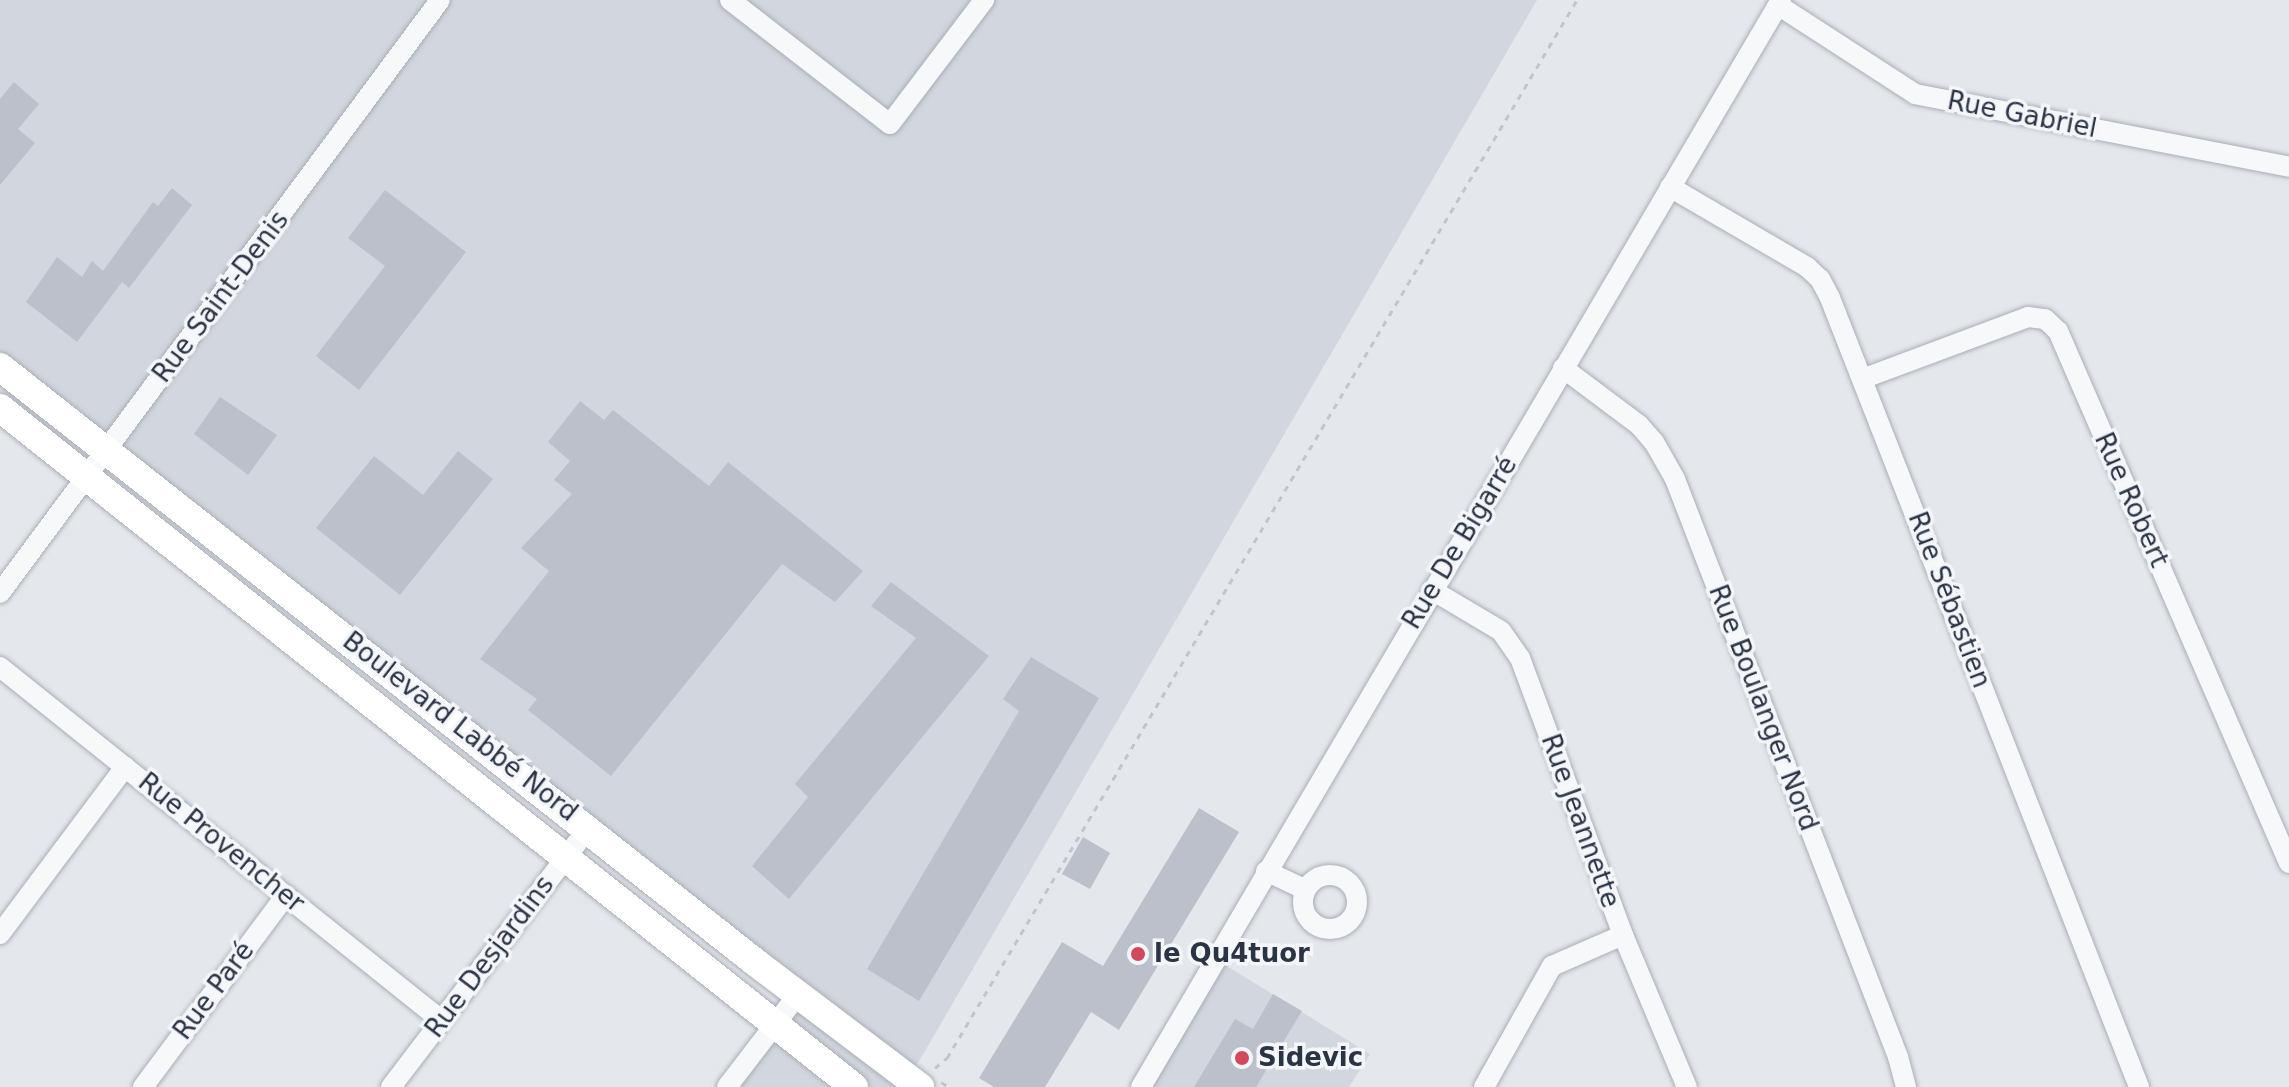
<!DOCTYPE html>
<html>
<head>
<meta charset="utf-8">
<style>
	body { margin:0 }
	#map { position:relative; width:2289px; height:1087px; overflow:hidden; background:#e4e7ec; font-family:"DejaVu Sans",sans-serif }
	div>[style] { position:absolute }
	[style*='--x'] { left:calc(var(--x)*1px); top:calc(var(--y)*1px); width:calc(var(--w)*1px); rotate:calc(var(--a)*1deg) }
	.built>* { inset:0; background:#d2d6de }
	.building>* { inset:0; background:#bbc0ca }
	.path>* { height:3px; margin-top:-1.5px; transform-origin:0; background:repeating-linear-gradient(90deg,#c2c5cb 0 6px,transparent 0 12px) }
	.roads { filter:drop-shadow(0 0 2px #a9aeb7) drop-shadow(0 0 2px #a9aeb7) }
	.minor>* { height:20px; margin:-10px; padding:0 10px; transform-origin:10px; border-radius:10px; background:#f7f8fa }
	.minor>.ring { margin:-10px; padding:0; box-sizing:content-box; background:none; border:20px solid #f7f8fa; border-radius:50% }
	.secondary>* { height:28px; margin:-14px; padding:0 14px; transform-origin:14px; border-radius:14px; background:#fff }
	.dots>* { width:22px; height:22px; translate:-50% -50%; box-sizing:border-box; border:4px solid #f4f6f9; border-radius:50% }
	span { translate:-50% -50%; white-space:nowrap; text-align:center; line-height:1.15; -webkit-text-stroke:7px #f4f6f9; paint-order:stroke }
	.street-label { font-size:26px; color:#2b3445 }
	.poi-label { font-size:26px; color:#2b3445; font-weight:700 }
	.left { translate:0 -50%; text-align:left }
</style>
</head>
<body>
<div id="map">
	<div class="built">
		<div style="clip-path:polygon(0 0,1537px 0,904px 1087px,715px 1087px,794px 980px,0 354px)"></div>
		<div style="clip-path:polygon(1225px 965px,1370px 1054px,1349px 1087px,1150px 1087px)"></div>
	</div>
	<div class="building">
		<div style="clip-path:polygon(14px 82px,39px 104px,18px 129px,35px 143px,0 185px,0 99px)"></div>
		<div style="clip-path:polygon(172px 188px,192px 205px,129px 288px,122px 282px,77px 342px,26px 302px,57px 257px,82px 277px,92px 261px,103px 271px,153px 202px,158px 206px)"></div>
		<div style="clip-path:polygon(385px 190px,466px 252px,359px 390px,316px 356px,385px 266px,348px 238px)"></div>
		<div style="clip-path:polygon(220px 397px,277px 435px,248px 475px,194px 434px)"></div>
		<div style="clip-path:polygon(580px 401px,604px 420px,613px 410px,709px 486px,728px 462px,863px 571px,835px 602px,782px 564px,611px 776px,528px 710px,537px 699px,480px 659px,549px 571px,521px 548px,572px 494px,554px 480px,570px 461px,548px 442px)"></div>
		<div style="clip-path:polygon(458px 451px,493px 479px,400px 595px,316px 528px,374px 456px,423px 495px)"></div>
		<div style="clip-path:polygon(891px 582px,989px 656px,789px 899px,752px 866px,808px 797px,795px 784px,916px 638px,871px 606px)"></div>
		<div style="clip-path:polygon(1031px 657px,1099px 698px,919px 1001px,867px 969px,1019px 711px,1003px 699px)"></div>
		<div style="clip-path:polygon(1199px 808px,1239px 832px,1119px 1030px,1091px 1012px,1045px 1087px,994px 1087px,979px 1078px,1062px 942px,1103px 966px)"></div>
		<div style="clip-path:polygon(1083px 837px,1110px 853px,1090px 889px,1062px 874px)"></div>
		<div style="clip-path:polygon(1273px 994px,1302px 1011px,1256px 1087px,1194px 1087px,1235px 1019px,1253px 1029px)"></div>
	</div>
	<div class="path">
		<div style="--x:935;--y:1068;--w:16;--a:-40"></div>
		<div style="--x:947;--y:1058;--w:1231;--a:-59.23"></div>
		<div style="--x:941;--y:1082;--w:9;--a:32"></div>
	</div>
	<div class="roads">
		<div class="minor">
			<div style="--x:730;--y:0;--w:202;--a:37.8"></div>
			<div style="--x:890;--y:124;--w:156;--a:-52.8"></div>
			<div style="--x:1778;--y:5;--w:163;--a:33"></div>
			<div style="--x:1915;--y:94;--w:381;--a:11"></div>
			<div style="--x:1670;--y:187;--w:159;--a:30.3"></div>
			<div style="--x:1807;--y:267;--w:18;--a:43"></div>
			<div style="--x:1820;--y:279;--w:21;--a:62"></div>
			<div style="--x:1830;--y:298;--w:847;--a:68.61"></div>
			<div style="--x:1563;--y:368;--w:95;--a:36.9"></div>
			<div style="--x:1639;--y:425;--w:23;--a:49"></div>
			<div style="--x:1654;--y:442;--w:43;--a:60.4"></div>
			<div style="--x:1675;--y:479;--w:620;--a:68.9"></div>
			<div style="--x:1898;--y:1057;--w:31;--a:75"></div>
			<div style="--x:1862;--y:379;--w:177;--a:-20.5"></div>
			<div style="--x:2028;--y:317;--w:17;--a:7"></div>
			<div style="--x:2045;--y:319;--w:18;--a:43"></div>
			<div style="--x:2058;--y:331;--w:580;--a:66.53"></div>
			<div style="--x:1432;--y:590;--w:80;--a:30.7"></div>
			<div style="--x:1501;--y:631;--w:33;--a:55"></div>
			<div style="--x:1520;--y:658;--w:296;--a:69.6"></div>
			<div style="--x:1623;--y:935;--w:165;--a:67.2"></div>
			<div style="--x:0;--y:593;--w:738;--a:-53.42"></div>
			<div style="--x:0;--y:667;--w:565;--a:38.68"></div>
			<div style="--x:1266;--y:871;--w:44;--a:25.4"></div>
			<div class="ring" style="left:1303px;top:875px;width:34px;height:34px"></div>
			<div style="--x:0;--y:934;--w:209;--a:-53.2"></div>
			<div style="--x:143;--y:1087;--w:239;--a:-53.3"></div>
			<div style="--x:391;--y:1087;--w:327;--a:-52.7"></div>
			<div style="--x:727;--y:1087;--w:118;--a:-52.5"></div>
			<div style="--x:1141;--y:1087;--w:1261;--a:-59.51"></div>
			<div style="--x:1484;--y:1087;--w:139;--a:-60.7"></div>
			<div style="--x:1552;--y:966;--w:77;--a:-23.6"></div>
		</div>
		<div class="secondary">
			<div style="--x:0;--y:367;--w:961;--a:38.24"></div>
			<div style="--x:755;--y:962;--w:207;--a:37.1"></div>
			<div style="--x:0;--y:408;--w:1091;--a:38.49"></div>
		</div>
	</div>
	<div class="dots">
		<div style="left:1138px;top:954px;background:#d1495b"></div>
		<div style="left:1242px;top:1058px;background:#d1495b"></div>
	</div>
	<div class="street-label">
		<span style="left:2022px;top:115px;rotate:11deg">Rue Gabriel</span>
		<span style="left:221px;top:297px;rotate:-53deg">Rue Saint-Denis</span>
		<span style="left:2131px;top:500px;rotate:66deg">Rue Robert</span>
		<span style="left:1460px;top:543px;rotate:-59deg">Rue De Bigarré</span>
		<span style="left:1949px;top:600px;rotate:69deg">Rue Sébastien</span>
		<span style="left:1763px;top:708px;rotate:69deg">Rue Boulanger Nord</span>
		<span style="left:460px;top:727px;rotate:38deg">Boulevard Labbé Nord</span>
		<span style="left:1580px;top:821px;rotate:70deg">Rue Jeannette</span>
		<span style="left:221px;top:843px;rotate:39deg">Rue Provencher</span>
		<span style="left:490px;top:957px;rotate:-53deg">Rue Desjardins</span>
		<span style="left:214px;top:991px;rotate:-53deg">Rue Paré</span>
	</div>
	<div class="poi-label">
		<span class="left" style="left:1154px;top:954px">le Qu4tuor</span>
		<span class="left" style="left:1258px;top:1058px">Sidevic</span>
	</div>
</div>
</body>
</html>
